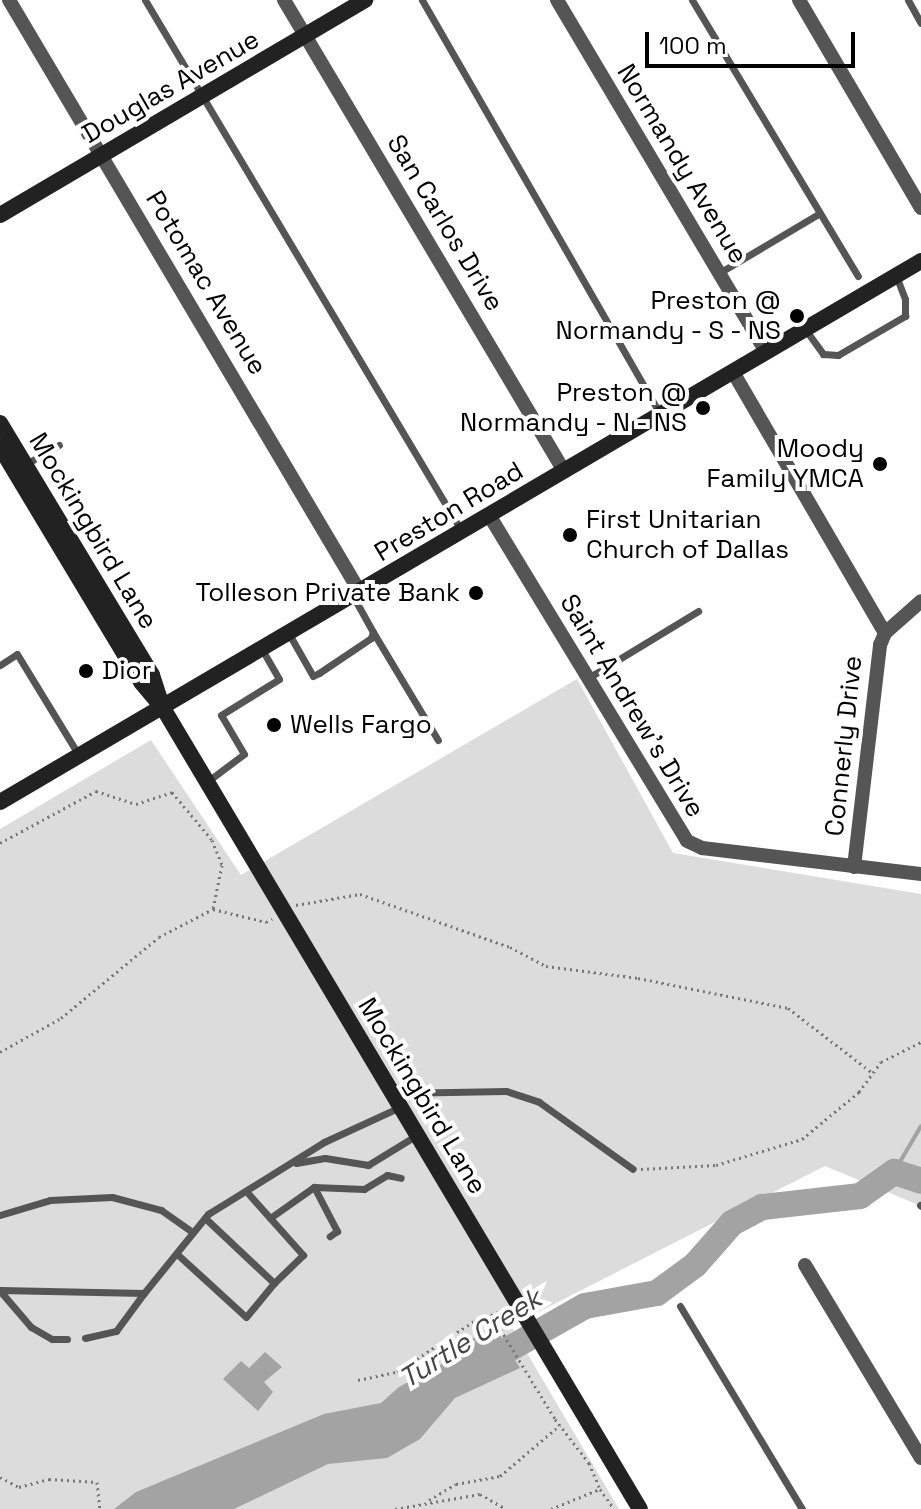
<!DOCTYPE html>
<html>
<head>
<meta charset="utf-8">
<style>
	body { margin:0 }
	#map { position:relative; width:921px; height:1509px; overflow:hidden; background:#fff; font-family:"Space Grotesk",sans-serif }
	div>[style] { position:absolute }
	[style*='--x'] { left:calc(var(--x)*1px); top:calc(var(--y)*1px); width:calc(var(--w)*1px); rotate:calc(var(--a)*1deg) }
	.green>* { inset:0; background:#dcdcdc }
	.water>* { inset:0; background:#a3a3a3 }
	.stream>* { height:4px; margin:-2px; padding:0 2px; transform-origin:2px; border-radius:2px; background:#a3a3a3 }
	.river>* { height:26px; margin:-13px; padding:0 13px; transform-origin:13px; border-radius:13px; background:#a3a3a3 }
	.path>* { height:3px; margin-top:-1.5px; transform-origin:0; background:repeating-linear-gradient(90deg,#777 0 2px,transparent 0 6px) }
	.lane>* { height:7px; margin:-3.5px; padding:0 3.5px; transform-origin:3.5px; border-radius:3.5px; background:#555 }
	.street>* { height:14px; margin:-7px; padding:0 7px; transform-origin:7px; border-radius:7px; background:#555 }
	.secondary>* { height:16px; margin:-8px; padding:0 8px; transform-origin:8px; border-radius:8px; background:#222 }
	.dots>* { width:22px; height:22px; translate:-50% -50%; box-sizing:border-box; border:4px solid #fff; border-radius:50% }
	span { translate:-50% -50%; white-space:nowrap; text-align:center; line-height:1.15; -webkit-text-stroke:8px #fff; paint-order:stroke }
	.street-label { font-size:26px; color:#000 }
	.poi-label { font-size:26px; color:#000 }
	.right { translate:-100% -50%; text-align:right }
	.left { translate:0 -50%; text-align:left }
	.water-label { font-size:28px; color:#444; font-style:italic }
	.scale { position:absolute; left:645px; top:32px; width:210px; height:36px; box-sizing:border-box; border:4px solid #000; border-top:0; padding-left:10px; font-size:24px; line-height:28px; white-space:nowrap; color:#000; -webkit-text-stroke:6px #fff; paint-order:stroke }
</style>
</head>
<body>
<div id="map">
	<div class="green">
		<div style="clip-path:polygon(577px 679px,673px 853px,921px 894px,921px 1206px,825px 1166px,511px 1326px,619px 1509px,0 1509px,0 829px,151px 740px,241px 875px)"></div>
	</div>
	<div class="water">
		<div style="clip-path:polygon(494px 1325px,520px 1368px,455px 1398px,420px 1439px,387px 1458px,328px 1464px,234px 1509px,114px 1509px,136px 1492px,324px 1414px,381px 1403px,399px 1387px,447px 1361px,465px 1339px,489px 1336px)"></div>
		<div style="clip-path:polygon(265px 1352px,282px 1367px,264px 1382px,273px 1392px,258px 1411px,223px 1379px,241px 1361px,249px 1368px)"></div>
	</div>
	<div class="stream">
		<div style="--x:894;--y:1172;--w:53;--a:-59.6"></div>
	</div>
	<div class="river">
		<div style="--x:479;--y:1366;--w:122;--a:-29.5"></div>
		<div style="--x:585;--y:1306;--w:73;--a:-10.2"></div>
		<div style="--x:657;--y:1293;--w:47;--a:-36.4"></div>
		<div style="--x:695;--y:1265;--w:56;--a:-48.6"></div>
		<div style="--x:732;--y:1223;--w:34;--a:-28"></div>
		<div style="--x:762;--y:1207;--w:99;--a:-6.4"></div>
		<div style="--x:860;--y:1196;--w:42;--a:-35.2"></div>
		<div style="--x:894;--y:1172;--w:28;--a:18"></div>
	</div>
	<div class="path">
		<div style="--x:0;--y:843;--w:109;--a:-28.4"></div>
		<div style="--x:96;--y:791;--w:42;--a:18"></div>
		<div style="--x:136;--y:804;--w:38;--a:-18"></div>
		<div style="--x:172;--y:792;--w:62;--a:50.2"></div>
		<div style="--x:212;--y:840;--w:27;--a:68"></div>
		<div style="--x:222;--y:865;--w:45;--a:101.6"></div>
		<div style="--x:296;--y:905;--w:65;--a:-9.8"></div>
		<div style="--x:360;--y:894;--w:159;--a:19.5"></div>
		<div style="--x:510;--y:947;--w:41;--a:27.8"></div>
		<div style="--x:546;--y:966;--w:93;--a:7.4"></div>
		<div style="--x:638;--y:978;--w:153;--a:11.3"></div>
		<div style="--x:788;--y:1008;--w:108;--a:37.5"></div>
		<div style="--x:0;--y:1052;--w:70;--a:-29.1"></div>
		<div style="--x:61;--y:1018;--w:127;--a:-39.6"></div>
		<div style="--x:159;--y:937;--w:61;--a:-27.4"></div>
		<div style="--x:213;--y:909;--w:55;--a:13.8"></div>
		<div style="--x:266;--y:922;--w:7;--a:-27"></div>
		<div style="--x:641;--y:1169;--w:75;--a:-3.1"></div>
		<div style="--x:716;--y:1165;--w:90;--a:-16.8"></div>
		<div style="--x:802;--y:1139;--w:74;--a:-39.5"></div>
		<div style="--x:859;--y:1092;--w:37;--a:-54"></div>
		<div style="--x:881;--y:1062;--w:45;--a:-26.6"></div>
		<div style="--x:491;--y:1314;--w:123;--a:58.6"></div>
		<div style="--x:555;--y:1419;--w:56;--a:52.3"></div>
		<div style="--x:589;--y:1463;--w:28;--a:67"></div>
		<div style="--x:358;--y:1380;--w:40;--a:-12"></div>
		<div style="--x:397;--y:1372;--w:92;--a:-33.5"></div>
		<div style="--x:474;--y:1321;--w:30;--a:-20"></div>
		<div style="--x:0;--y:1477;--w:21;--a:28"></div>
		<div style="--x:19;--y:1487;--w:31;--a:-15"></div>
		<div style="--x:49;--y:1479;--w:48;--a:3.6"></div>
		<div style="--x:97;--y:1482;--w:27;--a:84"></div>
		<div style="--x:429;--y:1500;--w:31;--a:-31"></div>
		<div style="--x:456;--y:1484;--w:45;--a:-10.3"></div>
		<div style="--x:500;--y:1476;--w:79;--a:-40.4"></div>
		<div style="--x:395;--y:1509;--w:86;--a:-10"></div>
		<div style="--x:480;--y:1494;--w:30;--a:30"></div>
		<div style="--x:551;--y:1509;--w:53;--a:-22.2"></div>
		<div style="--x:600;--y:1489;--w:24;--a:55"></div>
	</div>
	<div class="lane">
		<div style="--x:145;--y:0;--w:617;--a:59.2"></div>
		<div style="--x:422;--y:0;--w:478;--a:60.1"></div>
		<div style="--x:692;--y:0;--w:322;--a:59"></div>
		<div style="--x:908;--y:0;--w:26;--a:61"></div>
		<div style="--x:719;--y:273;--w:117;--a:-30.7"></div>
		<div style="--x:805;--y:329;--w:31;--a:54"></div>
		<div style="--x:823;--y:354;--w:15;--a:4"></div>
		<div style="--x:838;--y:355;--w:78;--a:-30.2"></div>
		<div style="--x:905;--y:316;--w:17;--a:-90"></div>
		<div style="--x:905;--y:299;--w:25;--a:-111"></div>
		<div style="--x:26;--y:464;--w:38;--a:-30"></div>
		<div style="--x:373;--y:632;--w:126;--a:59"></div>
		<div style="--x:289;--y:634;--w:48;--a:60.3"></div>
		<div style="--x:313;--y:676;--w:7;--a:-27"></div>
		<div style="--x:319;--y:673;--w:63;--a:-33.9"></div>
		<div style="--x:371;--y:638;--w:6;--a:-72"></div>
		<div style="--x:373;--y:632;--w:41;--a:-119.1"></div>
		<div style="--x:0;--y:665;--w:20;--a:-33"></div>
		<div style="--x:17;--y:654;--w:117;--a:58.6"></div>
		<div style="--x:588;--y:678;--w:129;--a:-31.3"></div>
		<div style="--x:208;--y:781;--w:45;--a:-36.9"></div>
		<div style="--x:244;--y:754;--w:45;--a:-120.5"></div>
		<div style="--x:221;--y:715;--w:68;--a:-31.8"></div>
		<div style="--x:279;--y:679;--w:34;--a:-120"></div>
		<div style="--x:394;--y:1093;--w:112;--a:-1"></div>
		<div style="--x:506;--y:1091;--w:35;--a:18"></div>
		<div style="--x:539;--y:1102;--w:115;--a:35.5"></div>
		<div style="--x:296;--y:1163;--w:29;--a:-10"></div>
		<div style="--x:325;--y:1158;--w:44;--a:9.2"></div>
		<div style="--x:368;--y:1165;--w:57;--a:-31.5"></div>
		<div style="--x:314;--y:1187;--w:50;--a:62.4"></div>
		<div style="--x:337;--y:1231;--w:9;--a:144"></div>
		<div style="--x:246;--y:1191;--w:86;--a:48.3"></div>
		<div style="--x:303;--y:1255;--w:40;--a:136"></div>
		<div style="--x:920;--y:1205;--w:1;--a:45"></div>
		<div style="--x:0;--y:1215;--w:52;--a:-16.7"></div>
		<div style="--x:50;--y:1200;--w:62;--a:-2.8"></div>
		<div style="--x:112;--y:1197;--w:51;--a:14.9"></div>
		<div style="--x:161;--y:1210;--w:35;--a:35"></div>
		<div style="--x:270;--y:1218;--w:54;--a:-35.2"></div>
		<div style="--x:314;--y:1187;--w:50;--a:2.3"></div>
		<div style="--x:364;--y:1189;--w:27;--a:-31"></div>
		<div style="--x:387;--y:1175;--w:14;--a:12"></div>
		<div style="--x:177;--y:1254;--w:93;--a:42.4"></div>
		<div style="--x:246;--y:1317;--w:44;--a:-50.5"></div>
		<div style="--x:274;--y:1283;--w:95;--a:-136.7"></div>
		<div style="--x:0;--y:1290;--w:144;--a:1.2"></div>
		<div style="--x:144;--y:1293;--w:102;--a:-51"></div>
		<div style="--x:208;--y:1214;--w:137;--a:-31.8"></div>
		<div style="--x:324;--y:1142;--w:84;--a:-24.7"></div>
		<div style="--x:1;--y:1292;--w:46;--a:49.4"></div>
		<div style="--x:31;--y:1327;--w:24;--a:30"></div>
		<div style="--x:52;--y:1339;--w:15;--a:0"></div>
		<div style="--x:680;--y:1306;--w:237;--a:59"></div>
		<div style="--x:85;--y:1338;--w:32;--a:-13"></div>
		<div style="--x:116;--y:1331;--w:47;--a:-53.6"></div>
	</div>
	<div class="street">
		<div style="--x:9;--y:0;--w:688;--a:59.34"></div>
		<div style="--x:284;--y:0;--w:548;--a:59.27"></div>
		<div style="--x:557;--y:0;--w:409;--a:59.3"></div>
		<div style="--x:799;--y:0;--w:241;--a:59.6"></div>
		<div style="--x:733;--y:372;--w:302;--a:59.8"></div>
		<div style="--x:489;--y:515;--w:381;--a:58.7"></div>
		<div style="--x:687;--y:841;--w:17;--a:25"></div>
		<div style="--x:702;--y:848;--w:221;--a:6.8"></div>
		<div style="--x:854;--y:867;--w:224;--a:-83.3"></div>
		<div style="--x:880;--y:645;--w:13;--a:-67"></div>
		<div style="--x:885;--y:633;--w:48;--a:-41.6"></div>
		<div style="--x:805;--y:1265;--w:225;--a:59"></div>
	</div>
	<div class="secondary">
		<div style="--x:0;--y:215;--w:424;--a:-30.5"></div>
		<div style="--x:0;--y:423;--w:294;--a:58.9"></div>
		<div style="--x:152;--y:675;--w:25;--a:72"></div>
		<div style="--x:0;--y:447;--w:274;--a:59"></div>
		<div style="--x:141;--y:682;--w:34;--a:50"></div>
		<div style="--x:163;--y:708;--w:932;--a:59.23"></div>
		<div style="--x:0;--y:802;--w:1068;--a:-30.43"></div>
	</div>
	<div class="dots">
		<div style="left:797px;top:316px;background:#000"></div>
		<div style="left:703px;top:408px;background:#000"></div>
		<div style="left:880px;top:464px;background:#000"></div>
		<div style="left:570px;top:535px;background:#000"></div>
		<div style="left:476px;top:593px;background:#000"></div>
		<div style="left:86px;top:671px;background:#000"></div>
		<div style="left:274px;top:725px;background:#000"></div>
	</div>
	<div class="street-label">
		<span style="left:171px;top:87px;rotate:-30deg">Douglas Avenue</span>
		<span style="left:682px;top:164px;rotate:59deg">Normandy Avenue</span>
		<span style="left:445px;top:223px;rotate:59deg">San Carlos Drive</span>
		<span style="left:206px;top:283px;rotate:59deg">Potomac Avenue</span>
		<span style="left:449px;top:512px;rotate:-31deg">Preston Road</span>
		<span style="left:93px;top:531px;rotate:59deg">Mockingbird Lane</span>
		<span style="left:632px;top:706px;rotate:59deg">Saint Andrew's Drive</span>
		<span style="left:844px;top:746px;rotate:-84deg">Connerly Drive</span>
		<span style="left:422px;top:1096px;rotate:59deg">Mockingbird Lane</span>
	</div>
	<div class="poi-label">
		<span class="right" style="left:781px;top:316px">Preston @<br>Normandy - S - NS</span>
		<span class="right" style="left:687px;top:408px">Preston @<br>Normandy - N - NS</span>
		<span class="right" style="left:864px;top:464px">Moody<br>Family YMCA</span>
		<span class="left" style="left:586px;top:535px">First Unitarian<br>Church of Dallas</span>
		<span class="right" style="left:460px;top:593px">Tolleson Private Bank</span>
		<span class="left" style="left:102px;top:671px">Dior</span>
		<span class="left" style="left:290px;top:725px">Wells Fargo</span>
	</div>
	<div class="water-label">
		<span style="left:470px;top:1338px;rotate:-32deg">Turtle Creek</span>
	</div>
	<div class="scale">100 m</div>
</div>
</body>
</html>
